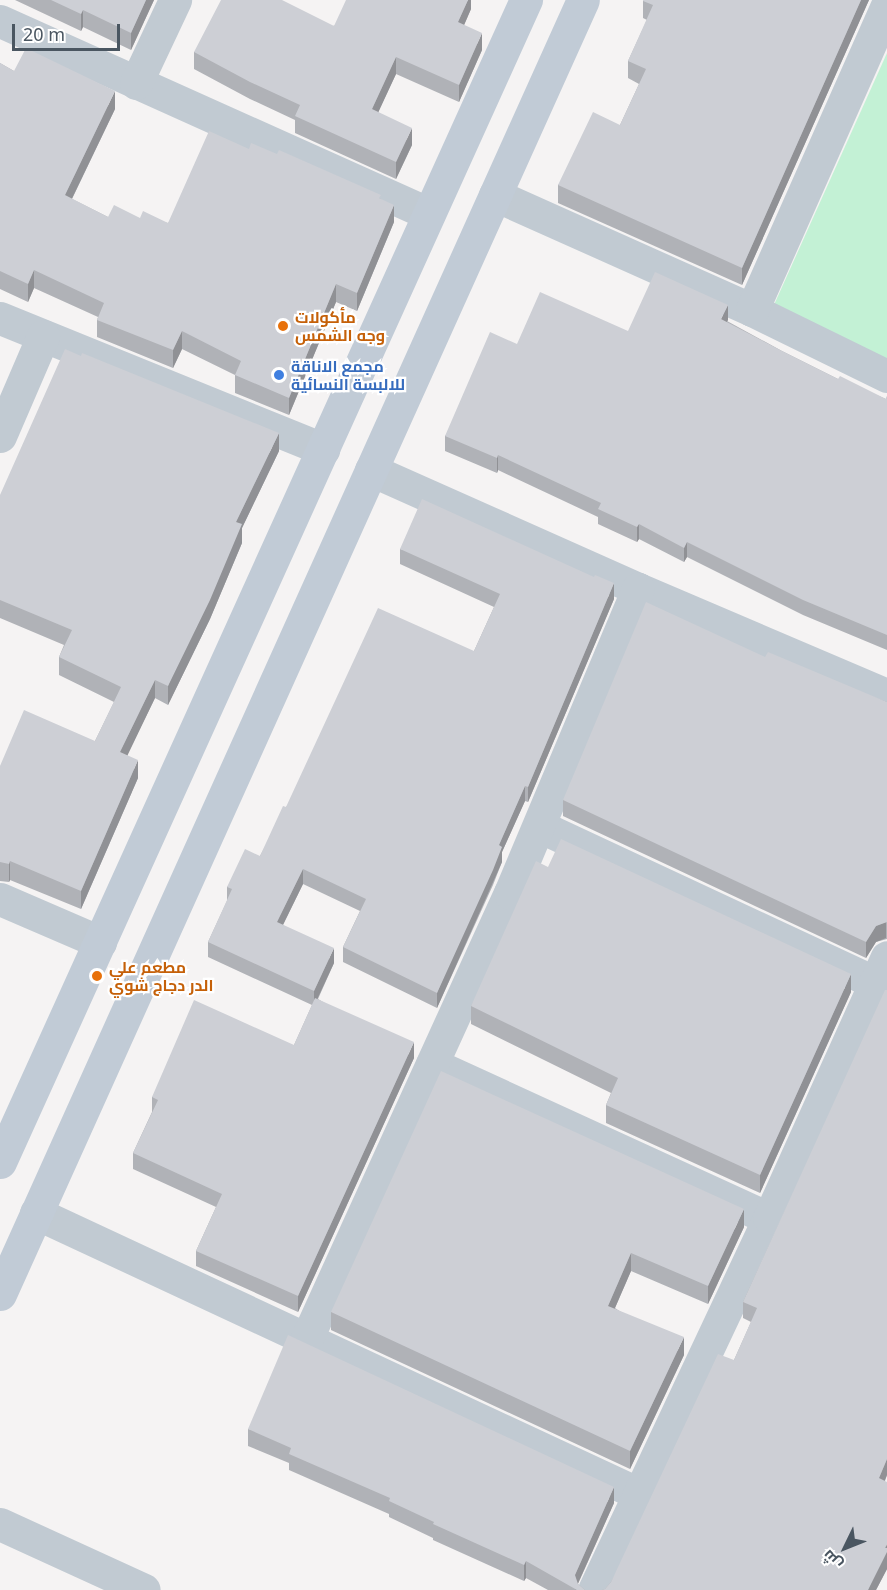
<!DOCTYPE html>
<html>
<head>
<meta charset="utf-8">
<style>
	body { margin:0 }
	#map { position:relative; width:887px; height:1590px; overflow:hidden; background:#f5f3f3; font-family:"Noto Sans",Cairo,sans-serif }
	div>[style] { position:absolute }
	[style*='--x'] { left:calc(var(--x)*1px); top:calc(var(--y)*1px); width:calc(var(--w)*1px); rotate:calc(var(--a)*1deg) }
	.green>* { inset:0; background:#c3f1d5 }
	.street>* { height:33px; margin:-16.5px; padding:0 16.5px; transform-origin:16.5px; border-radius:16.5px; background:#c1cad2 }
	.secondary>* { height:33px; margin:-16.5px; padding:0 16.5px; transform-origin:16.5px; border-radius:16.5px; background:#c1cbd6 }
	.wall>* { inset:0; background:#b0b2b7 }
	.shaded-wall>* { inset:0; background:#909195 }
	.building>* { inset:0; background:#cdcfd5 }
	.dots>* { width:16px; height:16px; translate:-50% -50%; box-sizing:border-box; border:3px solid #fff; border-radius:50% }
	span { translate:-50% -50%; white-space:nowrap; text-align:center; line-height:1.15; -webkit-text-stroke:4.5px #fff; paint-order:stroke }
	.food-label { font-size:16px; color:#c56008; font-weight:700 }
	.left { translate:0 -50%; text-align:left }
	.shop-label { font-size:16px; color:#366cbe; font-weight:700 }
	.north { position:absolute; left:815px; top:1518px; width:60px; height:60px; -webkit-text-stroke:4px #fff; paint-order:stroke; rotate:227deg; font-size:16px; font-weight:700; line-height:24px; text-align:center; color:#4a5661 }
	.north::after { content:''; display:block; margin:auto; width:21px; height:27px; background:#4a5661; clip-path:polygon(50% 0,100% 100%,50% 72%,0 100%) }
	.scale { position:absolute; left:12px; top:24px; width:108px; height:27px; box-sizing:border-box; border:3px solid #4a5661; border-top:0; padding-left:8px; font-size:18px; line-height:21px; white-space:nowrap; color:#4a5661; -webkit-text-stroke:4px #fff; paint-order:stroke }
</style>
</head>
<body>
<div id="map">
	<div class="green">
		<div style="clip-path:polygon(887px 53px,887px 369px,769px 316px)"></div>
	</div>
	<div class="street">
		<div style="--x:0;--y:21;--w:470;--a:24.2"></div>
		<div style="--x:136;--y:83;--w:92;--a:-64.8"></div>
		<div style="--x:495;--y:195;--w:282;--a:24.1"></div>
		<div style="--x:752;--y:310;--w:150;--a:26.1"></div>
		<div style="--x:752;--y:310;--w:334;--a:-66.1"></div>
		<div style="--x:0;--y:318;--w:349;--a:22.1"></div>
		<div style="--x:0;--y:436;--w:109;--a:-66.7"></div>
		<div style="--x:371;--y:470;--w:292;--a:24"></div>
		<div style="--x:638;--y:589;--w:271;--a:23.1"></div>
		<div style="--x:539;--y:826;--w:384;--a:25"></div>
		<div style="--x:0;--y:899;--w:109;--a:23.3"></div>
		<div style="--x:432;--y:1064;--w:371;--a:24.6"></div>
		<div style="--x:36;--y:1213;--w:663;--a:24.98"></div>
		<div style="--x:307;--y:1338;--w:489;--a:-65.5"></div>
		<div style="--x:510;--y:893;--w:330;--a:-67.2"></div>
		<div style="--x:0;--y:1524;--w:158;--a:24.6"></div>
		<div style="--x:594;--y:1590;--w:411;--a:-64.8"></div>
		<div style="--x:769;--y:1218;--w:286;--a:-65.7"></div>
	</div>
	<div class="secondary">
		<div style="--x:0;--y:1162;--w:1276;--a:-65.65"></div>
		<div style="--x:0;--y:1294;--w:1419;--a:-65.75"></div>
	</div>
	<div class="wall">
		<div style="clip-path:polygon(15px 0,154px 0,131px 50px,83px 27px,81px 31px)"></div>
		<div style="clip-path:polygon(471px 0,471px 9px,464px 25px,482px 50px,459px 102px,396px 74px,378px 112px,412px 145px,396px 179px,295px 133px,295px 120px,250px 99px,194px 69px,194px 52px)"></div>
		<div style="clip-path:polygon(869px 0,742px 285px,558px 203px,558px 185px,620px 125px,639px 84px,628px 78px,628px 61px,647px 20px,643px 18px,643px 1px)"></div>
		<div style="clip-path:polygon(0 63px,14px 71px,115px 109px,72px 199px,108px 217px,140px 218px,168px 223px,249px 149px,381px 199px,394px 222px,357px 311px,336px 302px,289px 415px,235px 393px,235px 375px,182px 349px,173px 368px,97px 337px,97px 320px,98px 317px,34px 288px,28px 302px,0 289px)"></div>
		<div style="clip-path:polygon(728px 320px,727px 321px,782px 351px,838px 379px,886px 399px,887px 396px,887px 650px,803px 615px,687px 557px,684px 562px,639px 539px,637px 542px,598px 524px,598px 517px,498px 470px,497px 473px,445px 451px,445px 436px,517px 344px)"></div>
		<div style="clip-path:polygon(279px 451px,242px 528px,242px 543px,210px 619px,168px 705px,155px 698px,127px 755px,138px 778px,81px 909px,10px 880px,9px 882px,0 881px,0 766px,95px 741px,114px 702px,59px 675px,59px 657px,64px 645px,0 618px,0 495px)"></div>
		<div style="clip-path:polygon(400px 549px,614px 599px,528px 802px,525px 801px,502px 852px,502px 862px,493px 885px,437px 1008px,343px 962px,343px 947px,360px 911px,303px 884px,283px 925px,334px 963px,318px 999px,414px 1058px,298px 1312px,196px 1266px,196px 1251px,216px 1207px,133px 1169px,133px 1153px,152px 1112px,152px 1097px,294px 1045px,312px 1005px,208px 957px,208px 942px,227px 901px,227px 887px,260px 856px,286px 807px,474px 651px,494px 607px,400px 564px)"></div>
		<div style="clip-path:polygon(765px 657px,887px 702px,887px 939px,876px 942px,866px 958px,563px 816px,563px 800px)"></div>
		<div style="clip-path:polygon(548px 867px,851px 992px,760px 1193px,606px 1123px,606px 1105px,611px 1093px,471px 1024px,471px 1006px)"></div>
		<div style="clip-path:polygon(887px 990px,887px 1475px,885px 1481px,887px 1569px,876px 1590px,602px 1590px,605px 1589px,611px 1582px,734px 1360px,751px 1322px,743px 1318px,743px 1302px)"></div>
		<div style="clip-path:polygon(744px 1227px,708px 1304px,631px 1271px,615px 1308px,684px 1355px,630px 1469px,331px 1330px,331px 1312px)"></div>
		<div style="clip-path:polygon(248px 1429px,614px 1503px,578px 1584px,585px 1590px,548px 1590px,526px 1578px,524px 1581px,433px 1540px,433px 1538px,389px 1517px,389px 1514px,289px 1470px,289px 1463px,248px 1446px)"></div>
	</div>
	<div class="shaded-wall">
		<div style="clip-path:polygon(146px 0,154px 0,131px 50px,131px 33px)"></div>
		<div style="clip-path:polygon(468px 0,471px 0,471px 9px,458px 39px,458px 22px)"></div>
		<div style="clip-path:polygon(861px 0,869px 0,742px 285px,742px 268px)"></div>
		<div style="clip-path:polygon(83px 10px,83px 27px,81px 31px,81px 14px)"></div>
		<div style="clip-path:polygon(482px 33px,482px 50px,459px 102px,459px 85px)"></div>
		<div style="clip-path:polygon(396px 57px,396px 74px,372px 126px,372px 109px)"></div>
		<div style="clip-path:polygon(115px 91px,115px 109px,65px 213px,65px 195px)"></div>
		<div style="clip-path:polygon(412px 128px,412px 145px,396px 179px,396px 162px)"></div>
		<div style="clip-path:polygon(394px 205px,394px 222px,357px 311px,357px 293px)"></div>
		<div style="clip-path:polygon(34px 270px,34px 288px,28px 302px,28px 284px)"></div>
		<div style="clip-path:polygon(336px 284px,336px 302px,289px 415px,289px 398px)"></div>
		<div style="clip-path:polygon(728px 305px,728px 320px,721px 333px,721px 319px)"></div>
		<div style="clip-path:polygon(182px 331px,182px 349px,173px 368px,173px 350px)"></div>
		<div style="clip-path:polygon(279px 433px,279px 451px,242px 528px,242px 543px,210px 619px,168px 705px,168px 686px,236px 522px)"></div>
		<div style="clip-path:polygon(498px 455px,498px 470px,497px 473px,497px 458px)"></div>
		<div style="clip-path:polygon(639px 524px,639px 539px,637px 542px,637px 527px)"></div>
		<div style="clip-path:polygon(687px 542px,687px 557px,684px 562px,684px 548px)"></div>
		<div style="clip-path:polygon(614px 583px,614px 599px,528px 802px,528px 787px)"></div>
		<div style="clip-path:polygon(155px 680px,155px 698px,120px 771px,120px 752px)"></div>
		<div style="clip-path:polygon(138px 760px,138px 778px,81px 909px,81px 891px)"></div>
		<div style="clip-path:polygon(525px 786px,525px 801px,502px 852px,502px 862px,437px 1008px,437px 993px,499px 845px)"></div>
		<div style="clip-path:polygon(10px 861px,10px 880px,9px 882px,9px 864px)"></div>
		<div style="clip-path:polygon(303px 869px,303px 884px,277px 937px,277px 922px)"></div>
		<div style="clip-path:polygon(886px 922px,886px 938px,876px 942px,866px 958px,866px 942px,876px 926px)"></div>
		<div style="clip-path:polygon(334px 948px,334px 963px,314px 1006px,314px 991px)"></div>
		<div style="clip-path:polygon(851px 974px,851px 992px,760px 1193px,760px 1175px)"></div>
		<div style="clip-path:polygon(414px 1042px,414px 1058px,298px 1312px,298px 1296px)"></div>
		<div style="clip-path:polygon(744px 1209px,744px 1227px,708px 1304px,708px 1286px)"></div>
		<div style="clip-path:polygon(631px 1253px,631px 1271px,608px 1324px,608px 1306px)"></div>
		<div style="clip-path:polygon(684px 1337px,684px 1355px,630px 1469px,630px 1451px)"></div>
		<div style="clip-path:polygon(887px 1459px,887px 1475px,879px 1494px,879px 1478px)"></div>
		<div style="clip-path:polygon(614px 1487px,614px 1503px,575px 1590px,575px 1575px)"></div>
		<div style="clip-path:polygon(887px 1544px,887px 1569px,876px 1590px,868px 1590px)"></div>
		<div style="clip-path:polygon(526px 1561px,526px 1578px,524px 1581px,524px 1565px)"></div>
	</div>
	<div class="building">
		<div style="clip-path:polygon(51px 0,146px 0,131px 33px,83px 10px,81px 14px)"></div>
		<div style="clip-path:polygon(221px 0,282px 0,334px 26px,346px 0,468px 0,458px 22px,482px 33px,459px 85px,396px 57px,372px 109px,412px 128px,396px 162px,295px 116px,300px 105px,250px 82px,194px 52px)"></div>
		<div style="clip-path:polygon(643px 0,861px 0,742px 268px,558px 185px,593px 112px,620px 125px,646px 69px,628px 61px,653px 5px,643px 1px)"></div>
		<div style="clip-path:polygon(26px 48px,115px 91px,65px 195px,108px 217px,114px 205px,140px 218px,143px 211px,168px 223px,209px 131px,249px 149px,251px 143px,277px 154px,279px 150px,381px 195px,379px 198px,394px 205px,357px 293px,336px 284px,289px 398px,235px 375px,241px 361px,182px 331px,173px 350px,97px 320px,104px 303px,34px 270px,28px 284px,0 271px,0 63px,14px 71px)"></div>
		<div style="clip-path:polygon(655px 272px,728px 305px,721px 319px,782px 351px,838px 379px,840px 376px,886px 399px,887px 396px,887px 635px,803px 600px,687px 542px,684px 548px,639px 524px,637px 527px,598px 509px,601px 503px,498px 455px,497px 458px,445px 436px,490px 332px,517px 344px,540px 292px,628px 331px)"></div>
		<div style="clip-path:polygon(65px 349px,81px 356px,82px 353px,279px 433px,236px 522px,242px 524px,210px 600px,168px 686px,155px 680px,120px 752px,138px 760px,81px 891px,10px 861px,9px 864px,0 862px,0 766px,24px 710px,95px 741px,121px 687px,59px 657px,72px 630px,0 600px,0 495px)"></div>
		<div style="clip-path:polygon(422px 499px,594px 577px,595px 575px,614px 583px,528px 787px,525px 786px,499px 845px,502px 847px,493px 870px,437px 993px,343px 947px,366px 899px,303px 869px,277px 922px,334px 948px,314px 991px,208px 942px,232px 889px,227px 887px,245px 849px,260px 856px,283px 806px,286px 807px,378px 608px,474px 651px,500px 594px,400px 549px)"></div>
		<div style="clip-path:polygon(646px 602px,765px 657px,768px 652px,887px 702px,887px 922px,876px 926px,866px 942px,563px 800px)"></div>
		<div style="clip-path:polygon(561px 839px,851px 974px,760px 1175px,606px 1105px,618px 1078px,471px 1006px,536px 861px,548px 867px)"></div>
		<div style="clip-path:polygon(885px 990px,887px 990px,887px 1459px,879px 1478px,887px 1482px,887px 1544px,885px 1548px,887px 1548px,887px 1552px,868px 1590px,602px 1590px,605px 1589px,611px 1582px,718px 1354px,734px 1360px,757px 1308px,743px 1302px)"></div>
		<div style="clip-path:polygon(315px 998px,414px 1042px,298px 1296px,196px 1251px,222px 1194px,133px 1153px,158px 1100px,152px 1097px,194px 1000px,294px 1045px)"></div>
		<div style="clip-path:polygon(441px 1071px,744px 1209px,708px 1286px,631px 1253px,608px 1306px,684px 1337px,630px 1451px,331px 1312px)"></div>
		<div style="clip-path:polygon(288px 1335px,614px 1487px,575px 1575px,578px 1584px,585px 1590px,577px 1590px,526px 1561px,524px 1565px,433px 1524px,434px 1522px,389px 1501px,390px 1498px,289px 1454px,291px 1448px,248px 1429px)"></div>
	</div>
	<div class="dots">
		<div style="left:283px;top:326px;background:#e8710a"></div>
		<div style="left:279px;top:375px;background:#3f7fe0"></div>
		<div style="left:97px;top:976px;background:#e8710a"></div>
	</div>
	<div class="food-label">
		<span class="left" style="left:295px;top:326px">مأكولات<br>وجه الشمس</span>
		<span class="left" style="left:109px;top:976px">مطعم علي<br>الدر دجاج شوي</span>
	</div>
	<div class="shop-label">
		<span class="left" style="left:291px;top:375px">مجمع الاناقة<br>للالبسة النسائية</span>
	</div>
	<div class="north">ش</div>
	<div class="scale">20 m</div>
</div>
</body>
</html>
